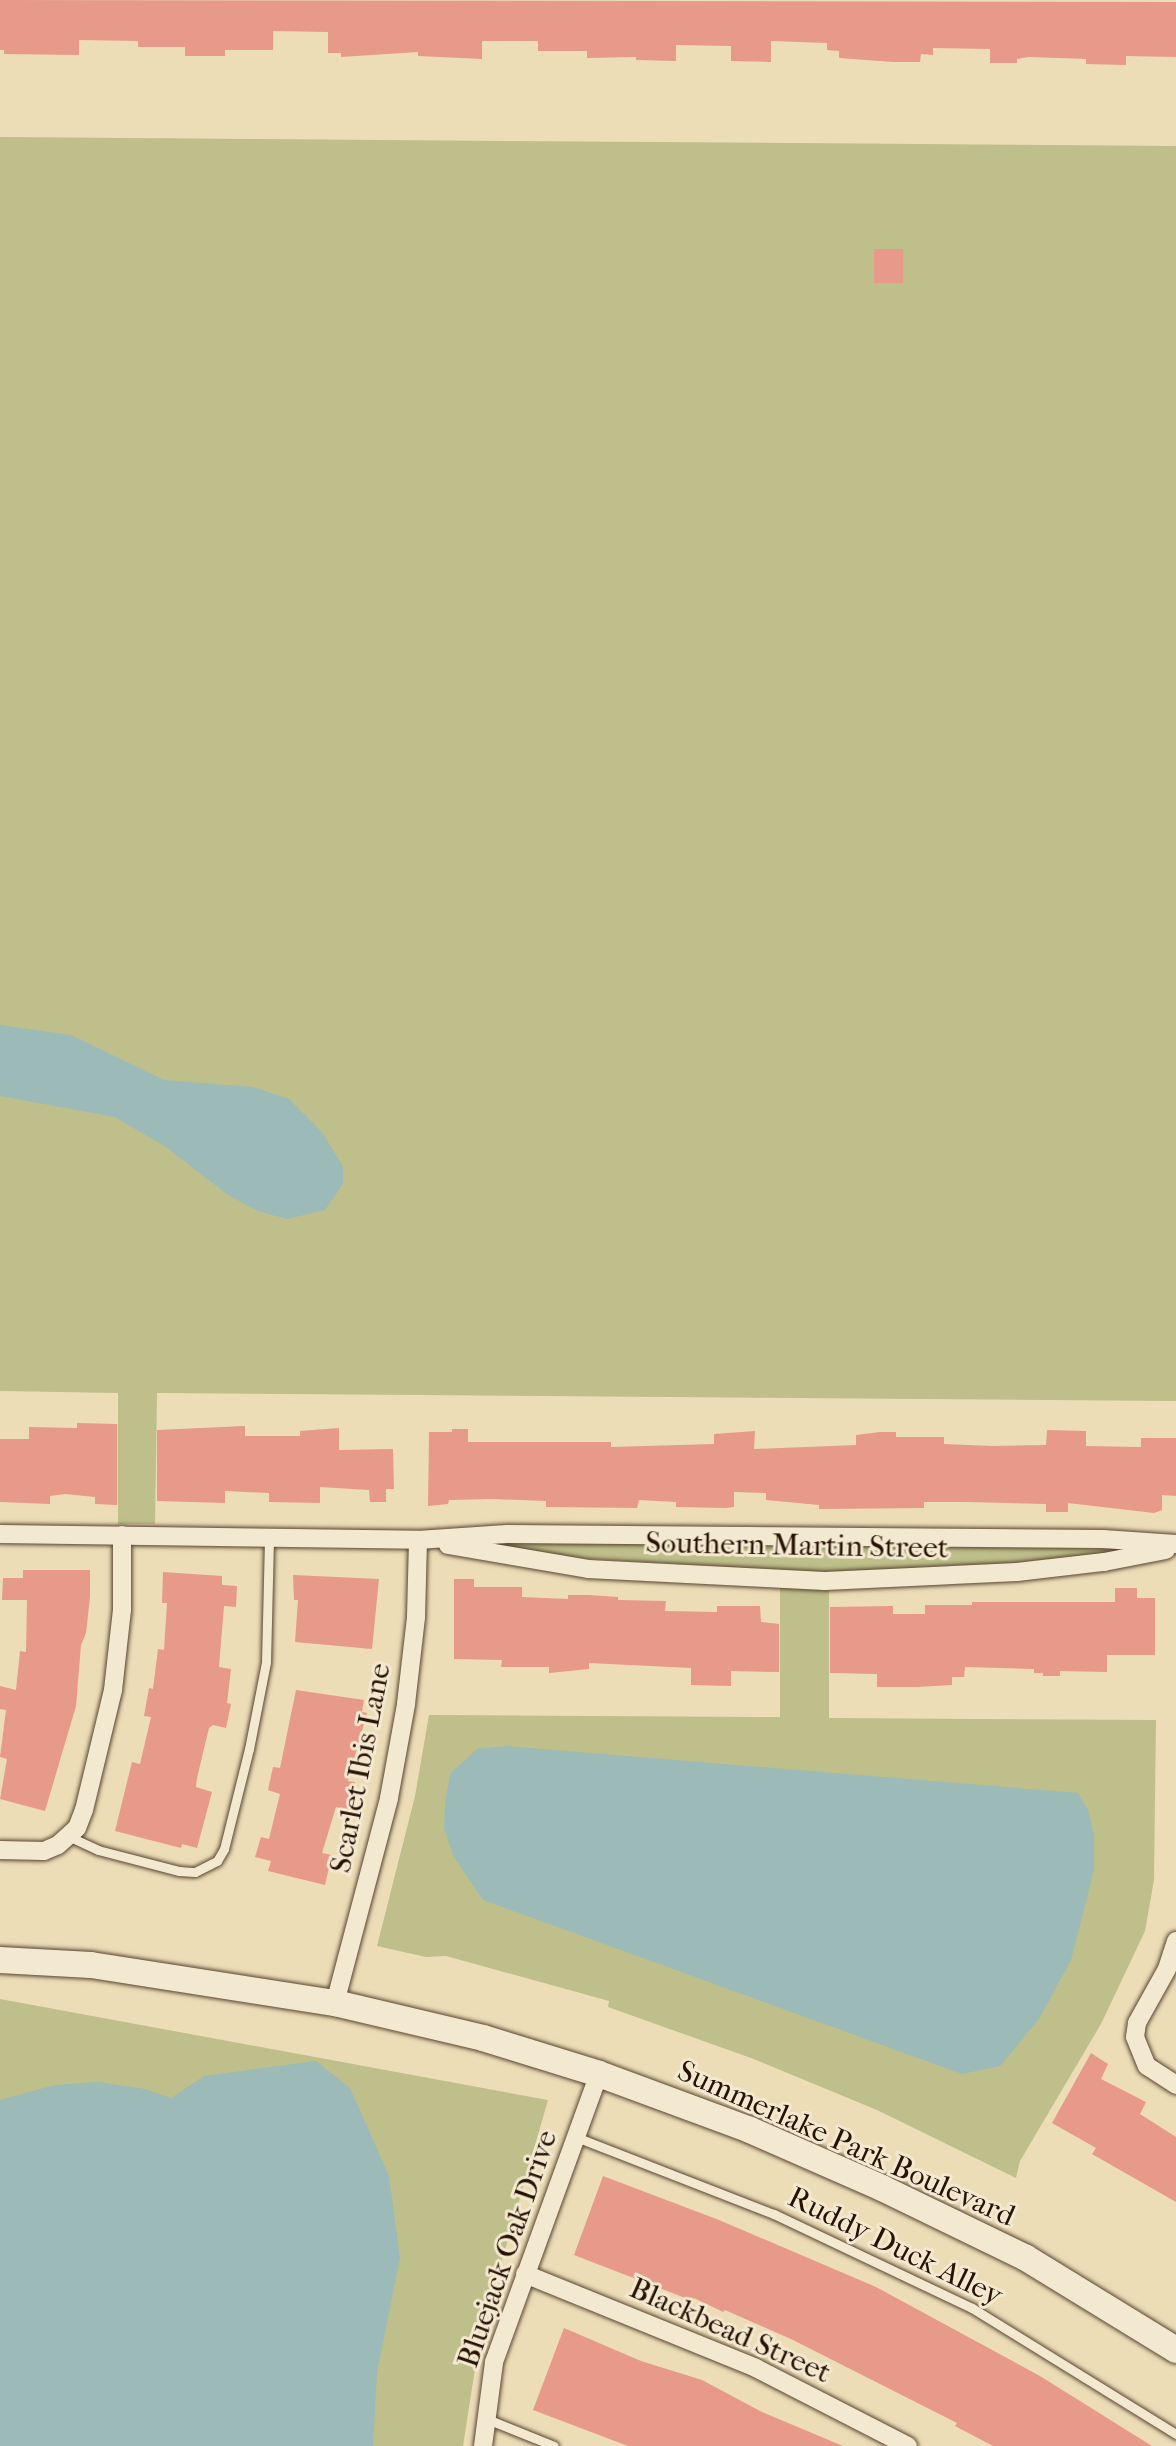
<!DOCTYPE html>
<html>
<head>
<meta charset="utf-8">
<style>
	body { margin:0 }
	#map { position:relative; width:1176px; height:2446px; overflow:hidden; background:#ecddb7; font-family:"IM FELL French Canon",serif }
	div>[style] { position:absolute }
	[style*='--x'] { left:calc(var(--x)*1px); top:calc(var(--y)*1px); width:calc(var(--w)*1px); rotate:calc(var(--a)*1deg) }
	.green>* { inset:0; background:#bebf8a }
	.water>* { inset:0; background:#9cbab8 }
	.building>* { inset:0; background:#e7998a }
	.roads { filter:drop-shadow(0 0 2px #584430) drop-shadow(0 0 2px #584430) }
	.service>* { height:9px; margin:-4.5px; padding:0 4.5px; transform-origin:4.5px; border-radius:4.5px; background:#f3e9d0 }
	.minor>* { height:18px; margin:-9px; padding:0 9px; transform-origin:9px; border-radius:9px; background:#f3e9d0 }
	.secondary>* { height:26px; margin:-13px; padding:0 13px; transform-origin:13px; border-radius:13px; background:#f3e9d0 }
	span { translate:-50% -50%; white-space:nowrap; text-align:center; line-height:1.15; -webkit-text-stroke:6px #f3e9d0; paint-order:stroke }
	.street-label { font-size:30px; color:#261103 }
</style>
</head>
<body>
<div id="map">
	<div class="green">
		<div style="clip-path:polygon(0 137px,1176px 146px,1176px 1401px,157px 1393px,155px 1524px,118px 1524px,118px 1393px,0 1391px)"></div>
		<div style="clip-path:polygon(509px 1542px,914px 1545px,1109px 1549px,1108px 1553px,967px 1568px,815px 1572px,557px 1557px,502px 1546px)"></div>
		<div style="clip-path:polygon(780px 1588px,829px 1588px,829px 1718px,1156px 1720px,1154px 1880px,1145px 1931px,1101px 2024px,1020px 2161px,1016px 2178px,877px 2110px,751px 2058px,608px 2007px,609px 2001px,446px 1956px,426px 1957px,377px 1946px,415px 1796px,429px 1715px,780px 1717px)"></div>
		<div style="clip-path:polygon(0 1999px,548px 2100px,480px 2337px,463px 2446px,0 2446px)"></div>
	</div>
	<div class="water">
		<div style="clip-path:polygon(0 1025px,71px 1035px,164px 1080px,253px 1087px,289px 1099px,322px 1132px,343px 1167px,343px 1184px,325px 1210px,287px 1219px,258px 1211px,228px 1195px,166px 1147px,115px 1117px,0 1096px)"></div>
		<div style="clip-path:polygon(506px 1746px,1078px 1793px,1088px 1810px,1094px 1835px,1094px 1870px,1071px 1960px,1039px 2019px,1000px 2066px,962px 2074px,483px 1900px,454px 1857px,444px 1829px,445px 1804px,450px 1774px,477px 1749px)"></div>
		<div style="clip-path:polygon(316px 2061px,350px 2088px,389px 2176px,400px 2258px,377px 2372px,373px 2446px,0 2446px,0 2100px,55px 2085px,98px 2082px,145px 2089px,171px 2098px,204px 2076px)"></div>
	</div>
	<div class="building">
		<div style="clip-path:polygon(0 0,1176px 2px,1176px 57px,1126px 56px,1126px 65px,1086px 64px,1086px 59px,1029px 57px,1017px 59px,1017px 63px,990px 63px,990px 49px,933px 48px,933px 55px,921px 54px,920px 62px,893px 62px,839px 58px,839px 51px,827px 50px,827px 43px,771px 41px,771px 62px,731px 61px,731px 46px,676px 45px,676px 61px,636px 60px,636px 57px,587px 58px,587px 51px,538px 51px,538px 41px,482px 41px,482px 59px,418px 56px,418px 52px,341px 57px,341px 53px,328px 53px,328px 32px,273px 31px,273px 50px,225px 50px,225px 56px,185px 56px,185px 47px,138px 47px,138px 41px,79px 40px,79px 55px,4px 54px,4px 50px,0 50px)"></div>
		<div style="clip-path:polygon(874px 249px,903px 249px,903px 283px,874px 283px)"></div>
		<div style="clip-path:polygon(77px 1423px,117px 1424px,117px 1505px,95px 1504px,95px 1497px,65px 1494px,50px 1496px,50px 1504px,0 1502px,0 1439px,29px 1439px,29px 1427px,77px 1428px)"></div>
		<div style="clip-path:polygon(245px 1426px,245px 1436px,300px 1436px,300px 1431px,339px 1428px,339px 1450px,393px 1449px,394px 1489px,386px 1489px,386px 1502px,370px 1502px,369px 1490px,320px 1487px,320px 1503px,269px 1502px,269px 1493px,225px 1491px,225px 1503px,157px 1501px,157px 1430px)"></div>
		<div style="clip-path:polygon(452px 1429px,468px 1429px,468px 1442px,611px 1442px,611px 1447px,714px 1444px,714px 1434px,755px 1431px,754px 1449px,856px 1445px,856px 1435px,880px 1432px,896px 1432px,896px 1437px,944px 1437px,944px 1444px,992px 1446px,1046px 1445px,1047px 1430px,1086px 1431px,1086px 1446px,1141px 1447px,1141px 1438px,1176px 1438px,1176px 1496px,1162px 1495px,1162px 1510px,1154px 1513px,1068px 1503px,1068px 1512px,1046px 1512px,1046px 1504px,965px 1502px,924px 1502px,924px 1508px,819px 1509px,819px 1505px,766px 1500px,766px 1493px,734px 1492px,734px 1507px,726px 1508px,676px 1507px,676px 1502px,639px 1500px,637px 1508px,546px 1507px,546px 1501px,493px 1499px,449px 1500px,448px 1504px,428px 1506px,429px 1432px,452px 1432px)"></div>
		<div style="clip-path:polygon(23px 1570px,90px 1570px,90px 1597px,86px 1633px,81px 1645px,76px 1706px,45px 1811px,0 1799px,7px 1759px,0 1757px,6px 1710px,0 1709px,0 1686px,16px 1690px,20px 1651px,26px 1652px,27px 1600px,2px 1600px,3px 1578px,23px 1578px)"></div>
		<div style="clip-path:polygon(163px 1572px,222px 1576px,222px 1585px,237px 1586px,236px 1607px,224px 1606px,219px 1667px,231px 1669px,227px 1703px,231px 1704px,226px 1728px,213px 1725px,209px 1728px,197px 1778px,196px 1787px,212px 1792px,197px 1848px,182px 1844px,181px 1848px,115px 1831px,132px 1762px,140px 1764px,151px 1717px,144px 1716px,149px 1688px,153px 1689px,158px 1649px,164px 1650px,167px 1603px,162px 1603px)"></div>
		<div style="clip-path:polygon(293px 1575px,379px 1579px,372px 1649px,295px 1642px,298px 1600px,294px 1600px)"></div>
		<div style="clip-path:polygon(454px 1579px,474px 1579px,474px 1587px,522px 1587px,522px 1597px,568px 1599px,568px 1595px,589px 1595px,618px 1597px,618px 1600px,666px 1601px,665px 1611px,717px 1612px,717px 1606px,760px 1606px,761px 1622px,779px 1624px,779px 1672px,731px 1671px,731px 1686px,691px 1685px,691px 1668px,589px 1663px,589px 1669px,549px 1673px,549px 1667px,501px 1667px,502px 1660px,454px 1659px)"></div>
		<div style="clip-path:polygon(1115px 1588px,1137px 1588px,1137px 1598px,1155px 1598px,1155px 1655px,1107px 1655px,1107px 1672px,1060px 1671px,1060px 1676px,1043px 1676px,1043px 1673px,1034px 1673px,1034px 1669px,965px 1667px,964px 1677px,952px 1677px,952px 1685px,917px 1687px,877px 1687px,877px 1674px,830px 1673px,830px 1607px,893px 1606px,893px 1614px,925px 1614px,925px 1605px,972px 1605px,972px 1602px,1115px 1602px)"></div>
		<div style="clip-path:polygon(296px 1690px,364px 1700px,362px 1712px,367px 1713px,348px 1781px,355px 1782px,351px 1811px,336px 1807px,322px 1853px,332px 1855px,325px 1885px,268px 1871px,271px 1861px,255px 1857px,261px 1837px,269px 1839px,280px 1794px,268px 1790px,273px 1767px,280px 1768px)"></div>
		<div style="clip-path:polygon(1091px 2053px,1108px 2064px,1101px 2079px,1146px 2102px,1140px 2114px,1176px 2137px,1176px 2202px,1092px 2154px,1096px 2148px,1052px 2123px)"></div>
		<div style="clip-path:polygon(603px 2176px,719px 2220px,876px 2287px,1040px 2376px,1152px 2446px,993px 2446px,955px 2426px,957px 2423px,793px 2340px,725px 2310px,723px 2312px,694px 2298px,693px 2301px,574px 2255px)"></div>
		<div style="clip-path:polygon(564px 2328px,641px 2361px,702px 2380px,762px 2412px,843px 2446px,628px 2446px,533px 2410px)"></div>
	</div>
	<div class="roads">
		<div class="service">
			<div style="--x:68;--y:1836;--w:33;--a:25"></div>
			<div style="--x:98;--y:1850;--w:84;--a:14.5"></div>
			<div style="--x:179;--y:1871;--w:16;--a:4"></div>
			<div style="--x:195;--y:1872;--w:25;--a:-27"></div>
			<div style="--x:217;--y:1861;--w:14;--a:-60"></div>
			<div style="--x:224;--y:1849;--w:103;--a:-76"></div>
			<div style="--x:249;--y:1749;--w:89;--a:-78.9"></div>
			<div style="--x:266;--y:1662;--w:124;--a:-88.6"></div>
			<div style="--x:576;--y:2137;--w:212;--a:21.3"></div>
			<div style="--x:774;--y:2214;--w:219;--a:25.4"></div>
			<div style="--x:972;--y:2308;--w:240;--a:31.7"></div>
			<div style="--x:487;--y:2419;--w:72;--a:21.9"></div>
		</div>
		<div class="minor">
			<div style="--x:0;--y:1534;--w:418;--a:0.8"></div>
			<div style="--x:418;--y:1540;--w:89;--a:-3.9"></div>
			<div style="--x:507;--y:1534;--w:596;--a:0.48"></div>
			<div style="--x:1103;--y:1539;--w:73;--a:3.9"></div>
			<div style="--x:448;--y:1545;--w:142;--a:9.7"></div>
			<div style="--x:588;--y:1569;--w:237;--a:2.9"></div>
			<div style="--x:825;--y:1581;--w:192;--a:-2.7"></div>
			<div style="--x:1017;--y:1572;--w:88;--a:-6.6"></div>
			<div style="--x:1104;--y:1562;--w:63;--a:-11"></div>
			<div style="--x:0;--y:1850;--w:44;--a:1.3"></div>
			<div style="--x:44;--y:1851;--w:15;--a:-23"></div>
			<div style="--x:58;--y:1845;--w:25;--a:-42"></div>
			<div style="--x:77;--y:1828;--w:19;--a:-69"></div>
			<div style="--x:84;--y:1810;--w:123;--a:-76.4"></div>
			<div style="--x:113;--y:1690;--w:81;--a:-83.6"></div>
			<div style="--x:122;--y:1610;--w:75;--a:-90"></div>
			<div style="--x:1176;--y:1941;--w:29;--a:108"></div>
			<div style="--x:1167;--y:1969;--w:62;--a:119.1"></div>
			<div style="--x:1137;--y:2023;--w:14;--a:98"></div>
			<div style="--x:1135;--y:2037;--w:31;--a:68"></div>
			<div style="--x:1147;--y:2066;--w:35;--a:33"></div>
			<div style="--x:335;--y:2003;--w:212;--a:-75.2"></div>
			<div style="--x:389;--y:1798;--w:96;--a:-79.7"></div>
			<div style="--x:406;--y:1704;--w:88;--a:-83.4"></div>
			<div style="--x:416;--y:1617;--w:77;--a:-88.5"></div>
			<div style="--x:525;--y:2274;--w:249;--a:22.1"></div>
			<div style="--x:756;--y:2368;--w:171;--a:27.2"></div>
			<div style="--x:483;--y:2446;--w:85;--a:-82.5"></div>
			<div style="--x:494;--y:2362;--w:307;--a:-70"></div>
		</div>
		<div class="secondary">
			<div style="--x:0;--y:1960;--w:91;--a:3.1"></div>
			<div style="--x:91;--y:1965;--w:247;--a:8.9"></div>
			<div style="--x:335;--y:2003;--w:152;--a:13.3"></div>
			<div style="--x:483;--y:2038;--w:121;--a:17.2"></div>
			<div style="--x:599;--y:2074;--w:161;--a:20.3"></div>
			<div style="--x:750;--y:2130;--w:144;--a:23.7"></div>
			<div style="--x:882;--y:2188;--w:160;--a:25.9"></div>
			<div style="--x:1026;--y:2258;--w:176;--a:31.5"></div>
		</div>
	</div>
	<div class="street-label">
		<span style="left:797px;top:1546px;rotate:1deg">Southern Martin Street</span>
		<span style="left:361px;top:1768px;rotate:-79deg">Scarlet Ibis Lane</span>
		<span style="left:846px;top:2144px;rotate:24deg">Summerlake Park Boulevard</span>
		<span style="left:895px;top:2247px;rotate:26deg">Ruddy Duck Alley</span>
		<span style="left:508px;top:2249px;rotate:-71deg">Bluejack Oak Drive</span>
		<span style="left:730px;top:2331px;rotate:24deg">Blackbead Street</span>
	</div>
</div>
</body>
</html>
